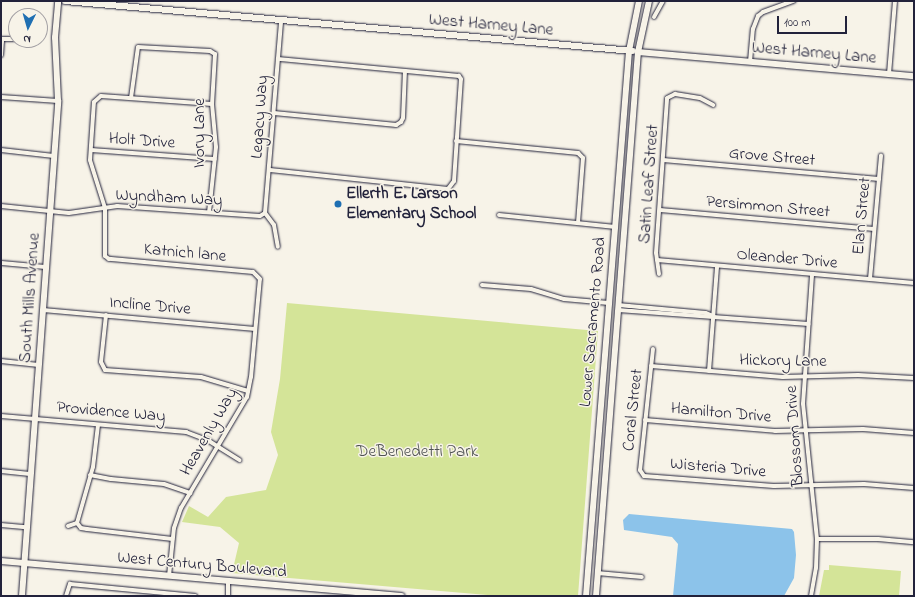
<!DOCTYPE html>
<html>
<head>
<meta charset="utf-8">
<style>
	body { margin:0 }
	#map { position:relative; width:915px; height:597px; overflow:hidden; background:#f7f3e8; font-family:"Indie Flower",sans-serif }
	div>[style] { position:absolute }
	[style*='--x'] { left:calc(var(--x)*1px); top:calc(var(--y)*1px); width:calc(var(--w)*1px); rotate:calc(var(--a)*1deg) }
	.green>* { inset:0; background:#d4e498 }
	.water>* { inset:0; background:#8cc3ea }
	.roads { filter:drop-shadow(0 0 1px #22223b) drop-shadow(0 0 1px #22223b) }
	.minor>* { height:4px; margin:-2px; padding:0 2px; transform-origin:2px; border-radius:2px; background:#f7f3e8 }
	.tertiary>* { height:5.5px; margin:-2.75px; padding:0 2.75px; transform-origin:2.75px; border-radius:2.75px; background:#f7f3e8 }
	.secondary>* { height:6px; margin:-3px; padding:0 3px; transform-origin:3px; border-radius:3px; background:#f7f3e8 }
	.dots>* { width:11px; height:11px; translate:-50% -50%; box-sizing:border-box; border:2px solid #f7f3e8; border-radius:50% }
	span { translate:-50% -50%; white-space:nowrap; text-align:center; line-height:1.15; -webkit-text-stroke:3px #f7f3e8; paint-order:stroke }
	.street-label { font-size:17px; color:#22223b }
	.poi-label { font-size:17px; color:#22223b; font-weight:700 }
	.left { translate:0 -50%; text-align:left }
	.park-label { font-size:17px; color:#4e5252 }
	.frame { position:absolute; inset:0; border:2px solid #22223b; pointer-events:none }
	.north { position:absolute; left:8px; top:8px; width:40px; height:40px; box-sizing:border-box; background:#f7f3e8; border:1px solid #a29fa3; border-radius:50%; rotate:185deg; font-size:11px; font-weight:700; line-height:16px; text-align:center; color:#22223b }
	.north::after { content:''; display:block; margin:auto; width:14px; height:18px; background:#1f6fb2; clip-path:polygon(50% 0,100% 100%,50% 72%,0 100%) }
	.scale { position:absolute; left:777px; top:16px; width:70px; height:18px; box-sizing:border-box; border:2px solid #22223b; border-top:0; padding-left:5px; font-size:12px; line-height:14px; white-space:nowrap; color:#22223b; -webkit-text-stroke:3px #f7f3e8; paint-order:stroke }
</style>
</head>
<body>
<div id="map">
	<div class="green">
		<div style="clip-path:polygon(287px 303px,598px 331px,578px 596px,499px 596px,232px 573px,239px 543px,220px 527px,182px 522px,189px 506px,208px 517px,226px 497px,266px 490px,278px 455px,271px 432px,280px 379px)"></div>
		<div style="clip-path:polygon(829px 565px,901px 571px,899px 596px,819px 596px,824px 570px,829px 570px)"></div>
	</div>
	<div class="water">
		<div style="clip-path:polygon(629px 514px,792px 529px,794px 532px,796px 555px,794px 578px,784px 596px,673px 596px,678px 544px,672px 537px,624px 530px,623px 520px)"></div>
	</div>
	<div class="roads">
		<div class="minor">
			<div style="--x:654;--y:17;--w:18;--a:-61"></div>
			<div style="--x:1;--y:39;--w:15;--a:0"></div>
			<div style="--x:1;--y:55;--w:15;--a:-86"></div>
			<div style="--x:750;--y:62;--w:33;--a:-85"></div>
			<div style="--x:753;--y:29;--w:14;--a:-69"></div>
			<div style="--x:758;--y:16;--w:6;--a:-39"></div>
			<div style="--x:763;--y:12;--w:33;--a:-20"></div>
			<div style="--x:889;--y:74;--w:73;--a:-85.3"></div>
			<div style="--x:1;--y:97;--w:57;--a:4"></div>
			<div style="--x:131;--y:98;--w:51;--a:-82.2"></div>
			<div style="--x:138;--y:47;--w:72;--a:3.2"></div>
			<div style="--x:210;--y:51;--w:6;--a:31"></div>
			<div style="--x:215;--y:54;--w:50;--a:93.4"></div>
			<div style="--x:212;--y:104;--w:43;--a:84.7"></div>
			<div style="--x:216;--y:147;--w:65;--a:96.1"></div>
			<div style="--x:274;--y:113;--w:123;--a:5.6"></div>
			<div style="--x:396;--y:125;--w:6;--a:-31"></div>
			<div style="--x:401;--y:122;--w:4;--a:-63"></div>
			<div style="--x:403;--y:118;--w:47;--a:-87.6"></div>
			<div style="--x:456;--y:141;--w:123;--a:5.6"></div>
			<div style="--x:578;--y:153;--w:7;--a:45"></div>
			<div style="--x:583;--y:158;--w:65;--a:94.4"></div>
			<div style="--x:1;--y:150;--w:53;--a:6.5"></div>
			<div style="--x:91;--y:150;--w:124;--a:4.2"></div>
			<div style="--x:663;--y:160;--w:217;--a:5"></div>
			<div style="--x:270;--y:170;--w:179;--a:6.1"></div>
			<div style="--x:448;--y:189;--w:10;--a:-53"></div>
			<div style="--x:454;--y:181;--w:102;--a:-86.1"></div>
			<div style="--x:461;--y:79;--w:4;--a:-124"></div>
			<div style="--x:459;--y:76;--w:182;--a:-174.6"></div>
			<div style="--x:1;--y:206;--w:68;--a:5.9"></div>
			<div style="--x:69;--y:213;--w:49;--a:-8.3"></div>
			<div style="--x:117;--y:206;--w:143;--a:4"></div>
			<div style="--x:260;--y:216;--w:6;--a:-31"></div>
			<div style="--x:660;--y:210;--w:215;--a:5.1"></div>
			<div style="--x:265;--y:213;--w:192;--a:-85.2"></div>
			<div style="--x:265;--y:213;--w:15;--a:53"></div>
			<div style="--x:274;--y:225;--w:22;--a:80"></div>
			<div style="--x:499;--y:215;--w:117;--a:5.9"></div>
			<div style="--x:657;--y:260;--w:258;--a:5.1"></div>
			<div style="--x:1;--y:263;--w:45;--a:5.1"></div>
			<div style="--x:659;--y:274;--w:21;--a:-98"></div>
			<div style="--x:656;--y:253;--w:155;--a:-85.9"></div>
			<div style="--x:667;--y:98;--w:9;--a:-27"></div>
			<div style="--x:675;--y:94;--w:25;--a:9"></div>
			<div style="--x:700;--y:98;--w:15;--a:28"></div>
			<div style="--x:870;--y:279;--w:124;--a:-84.9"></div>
			<div style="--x:482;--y:285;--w:49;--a:4.7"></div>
			<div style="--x:531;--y:289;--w:34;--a:17"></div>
			<div style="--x:564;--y:299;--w:45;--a:5.1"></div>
			<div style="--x:618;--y:305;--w:88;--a:5.2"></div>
			<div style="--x:706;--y:313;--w:8;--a:23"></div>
			<div style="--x:43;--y:310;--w:213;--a:5.1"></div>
			<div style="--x:618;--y:310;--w:191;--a:4.2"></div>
			<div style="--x:106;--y:315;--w:47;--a:96.1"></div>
			<div style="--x:101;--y:362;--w:9;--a:63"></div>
			<div style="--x:105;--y:370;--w:96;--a:4.2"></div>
			<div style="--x:201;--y:377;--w:49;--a:16.6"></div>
			<div style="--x:653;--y:349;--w:122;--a:96.1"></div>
			<div style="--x:640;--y:470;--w:7;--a:56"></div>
			<div style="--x:644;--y:476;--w:130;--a:4.4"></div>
			<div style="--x:774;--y:486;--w:90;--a:-1.3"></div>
			<div style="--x:864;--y:484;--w:50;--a:4.6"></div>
			<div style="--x:1;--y:361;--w:38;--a:6"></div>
			<div style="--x:651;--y:366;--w:132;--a:4.8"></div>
			<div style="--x:783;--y:377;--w:75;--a:-1.5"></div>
			<div style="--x:858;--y:375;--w:56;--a:3.1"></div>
			<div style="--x:709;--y:371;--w:105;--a:-85.6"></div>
			<div style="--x:1;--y:416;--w:186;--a:4.9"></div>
			<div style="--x:186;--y:432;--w:25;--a:21"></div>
			<div style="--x:209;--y:441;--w:36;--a:32"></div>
			<div style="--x:645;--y:420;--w:130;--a:4.8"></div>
			<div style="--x:775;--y:431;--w:88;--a:-1.3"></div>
			<div style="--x:863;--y:429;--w:51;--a:4.5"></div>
			<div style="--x:1;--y:471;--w:29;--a:6"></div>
			<div style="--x:90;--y:475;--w:21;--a:11"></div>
			<div style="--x:111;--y:479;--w:53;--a:5.4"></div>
			<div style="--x:164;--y:484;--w:28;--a:19"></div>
			<div style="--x:77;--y:523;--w:58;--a:-74.1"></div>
			<div style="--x:93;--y:467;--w:42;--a:-83.2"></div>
			<div style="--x:77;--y:523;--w:6;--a:51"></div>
			<div style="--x:81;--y:528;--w:6;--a:9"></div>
			<div style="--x:87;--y:529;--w:86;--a:6.7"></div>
			<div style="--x:1;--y:525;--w:25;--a:5"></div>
			<div style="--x:68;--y:526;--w:9;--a:-18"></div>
			<div style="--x:817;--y:539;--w:61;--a:0"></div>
			<div style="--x:878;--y:539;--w:36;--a:5"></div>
			<div style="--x:597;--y:573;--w:45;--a:5.1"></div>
			<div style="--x:169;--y:576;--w:48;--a:-84.1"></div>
			<div style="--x:174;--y:528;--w:21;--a:-71"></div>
			<div style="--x:181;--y:508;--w:129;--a:-59.3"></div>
			<div style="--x:247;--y:397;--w:20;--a:-79"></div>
			<div style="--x:251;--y:377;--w:98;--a:-84.8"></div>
			<div style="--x:260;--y:279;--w:10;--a:-135"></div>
			<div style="--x:253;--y:272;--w:145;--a:-174.8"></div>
			<div style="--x:109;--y:259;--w:5;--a:-143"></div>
			<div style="--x:105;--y:256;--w:48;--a:-90"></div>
			<div style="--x:105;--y:208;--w:50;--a:-107.4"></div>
			<div style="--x:90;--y:160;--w:58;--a:-86.1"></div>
			<div style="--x:94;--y:102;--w:9;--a:-41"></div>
			<div style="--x:101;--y:96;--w:111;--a:4.1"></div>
			<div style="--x:66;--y:596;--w:13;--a:-72"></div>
			<div style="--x:70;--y:584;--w:126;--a:5.5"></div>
			<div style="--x:228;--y:596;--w:14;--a:-90"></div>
			<div style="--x:811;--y:596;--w:28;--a:-80"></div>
			<div style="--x:816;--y:568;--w:29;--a:-88"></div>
			<div style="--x:817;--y:539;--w:136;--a:-95.9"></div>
			<div style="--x:803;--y:404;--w:130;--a:-86"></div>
		</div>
		<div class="tertiary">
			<div style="--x:638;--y:52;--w:277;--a:5"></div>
			<div style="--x:1;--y:561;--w:402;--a:5"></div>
			<div style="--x:22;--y:596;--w:496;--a:-85.8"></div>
			<div style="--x:58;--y:101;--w:63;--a:-92.7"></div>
			<div style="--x:55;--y:38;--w:37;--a:-85"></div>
		</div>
		<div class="secondary">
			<div style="--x:65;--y:1;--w:570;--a:5.03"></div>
			<div style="--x:586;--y:596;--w:547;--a:-85.49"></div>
			<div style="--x:629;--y:51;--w:51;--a:-78.7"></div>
			<div style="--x:596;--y:596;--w:546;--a:-85.59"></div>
			<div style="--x:638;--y:52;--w:52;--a:-77.8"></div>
		</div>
	</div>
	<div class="dots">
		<div style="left:338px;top:204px;background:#1f6fb2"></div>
	</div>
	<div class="street-label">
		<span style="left:491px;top:25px;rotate:5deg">West Harney Lane</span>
		<span style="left:814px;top:53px;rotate:5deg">West Harney Lane</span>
		<span style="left:260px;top:117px;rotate:-86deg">Legacy Way</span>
		<span style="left:200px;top:133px;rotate:-90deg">Ivory Lane</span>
		<span style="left:142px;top:141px;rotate:4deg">Holt Drive</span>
		<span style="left:772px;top:157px;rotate:5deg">Grove Street</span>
		<span style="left:649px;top:184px;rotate:-86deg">Satin Leaf Street</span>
		<span style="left:169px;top:198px;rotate:3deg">Wyndham Way</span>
		<span style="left:768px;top:207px;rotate:5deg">Persimmon Street</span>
		<span style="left:862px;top:216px;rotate:-85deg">Elan Street</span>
		<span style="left:185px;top:253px;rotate:5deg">Katnich lane</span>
		<span style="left:787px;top:259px;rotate:5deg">Oleander Drive</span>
		<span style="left:30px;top:298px;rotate:-86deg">South Mills Avenue</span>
		<span style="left:150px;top:306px;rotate:5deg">Incline Drive</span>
		<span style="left:593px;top:322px;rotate:-85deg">Lower Sacramento Road</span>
		<span style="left:783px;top:361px;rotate:1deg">Hickory Lane</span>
		<span style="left:633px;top:410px;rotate:-84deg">Coral Street</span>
		<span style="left:111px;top:412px;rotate:5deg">Providence Way</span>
		<span style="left:721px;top:413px;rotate:5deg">Hamilton Drive</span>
		<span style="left:209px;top:432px;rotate:-60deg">Heavenly Way</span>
		<span style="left:795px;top:436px;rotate:-94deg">Blossom Drive</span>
		<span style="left:718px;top:468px;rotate:5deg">Wisteria Drive</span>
		<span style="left:202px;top:565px;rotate:5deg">West Century Boulevard</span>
	</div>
	<div class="poi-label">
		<span class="left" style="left:346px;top:204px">Ellerth E. Larson<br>Elementary School</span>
	</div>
	<div class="park-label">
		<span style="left:417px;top:452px">DeBenedetti Park</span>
	</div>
	<div class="frame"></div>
	<div class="north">N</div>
	<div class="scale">100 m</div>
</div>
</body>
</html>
